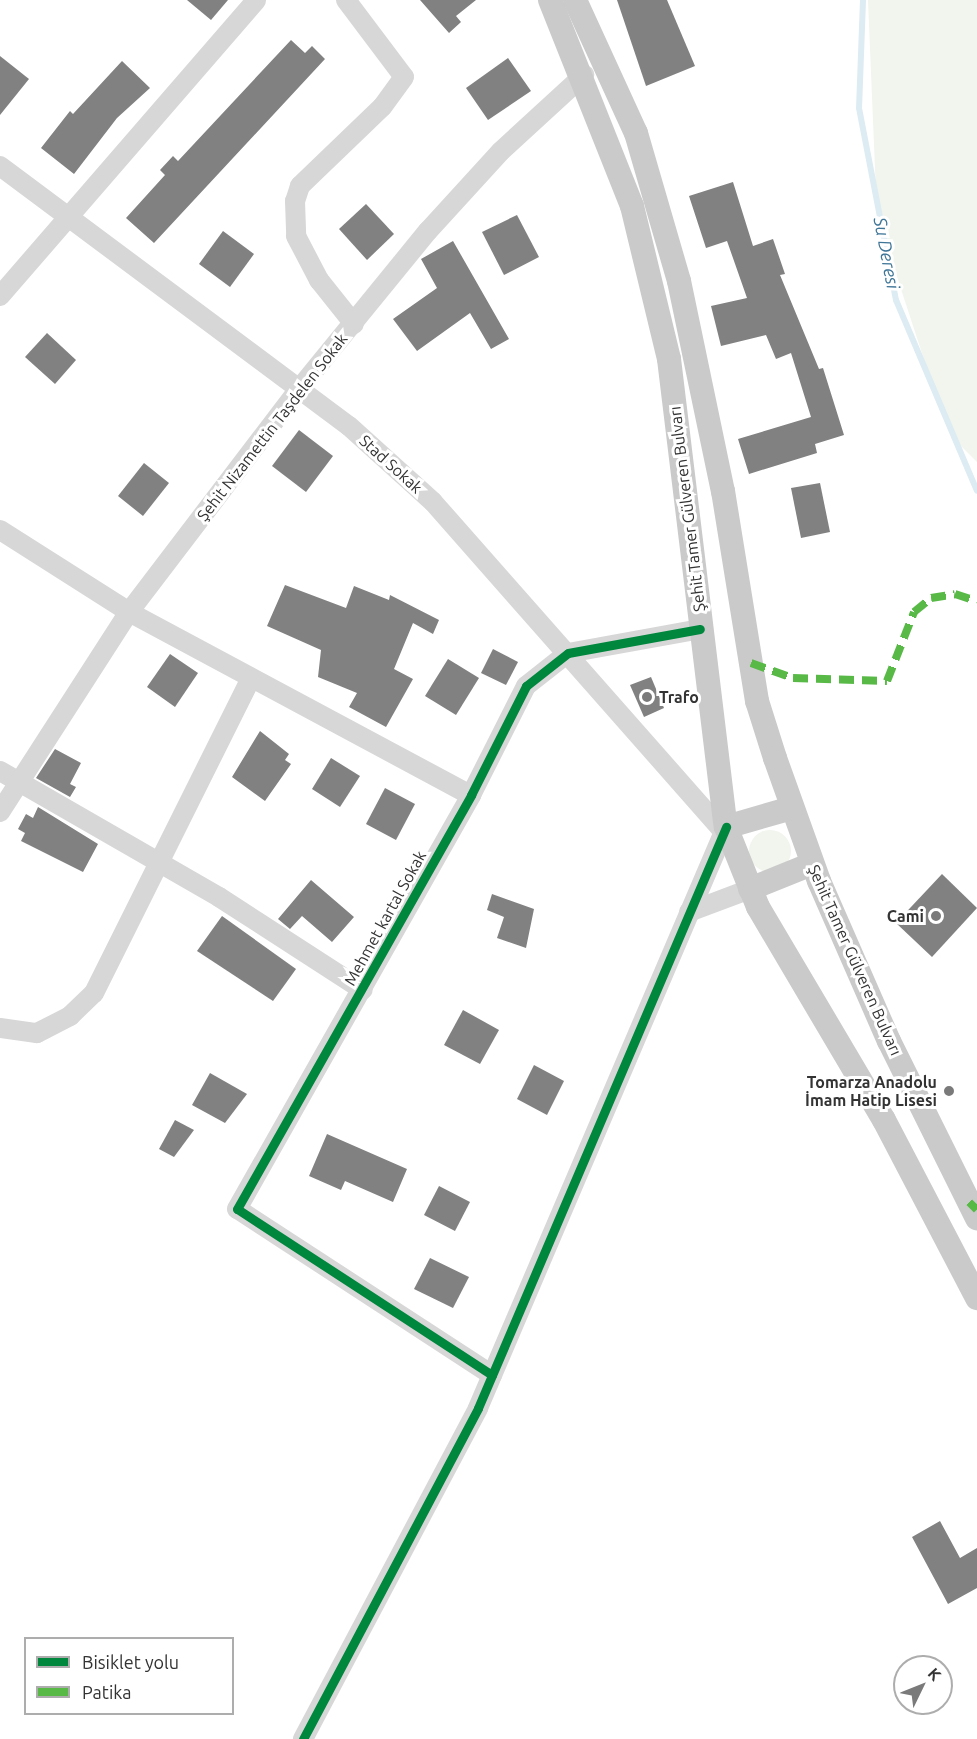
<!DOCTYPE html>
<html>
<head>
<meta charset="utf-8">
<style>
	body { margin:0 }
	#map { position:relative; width:977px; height:1739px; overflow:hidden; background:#fff; font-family:Ubuntu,sans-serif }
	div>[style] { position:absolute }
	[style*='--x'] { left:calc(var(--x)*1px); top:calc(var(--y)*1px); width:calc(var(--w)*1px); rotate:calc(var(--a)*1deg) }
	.green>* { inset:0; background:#f1f5ed }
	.round { border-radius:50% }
	.stream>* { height:6px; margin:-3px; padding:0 3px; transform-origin:3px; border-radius:3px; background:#ddebf3 }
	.building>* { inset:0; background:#818181 }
	.minor>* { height:20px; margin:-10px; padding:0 10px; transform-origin:10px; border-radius:10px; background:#d7d7d7 }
	.major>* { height:24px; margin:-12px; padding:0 12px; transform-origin:12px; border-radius:12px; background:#cacaca }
	.quiet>* { height:8px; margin-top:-4px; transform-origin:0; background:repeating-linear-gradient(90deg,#58b947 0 15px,transparent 0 23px) }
	.cycleway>* { height:9px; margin:-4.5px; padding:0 4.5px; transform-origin:4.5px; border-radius:4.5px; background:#00873e }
	.dots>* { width:16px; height:16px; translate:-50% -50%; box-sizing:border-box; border:3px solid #fff; border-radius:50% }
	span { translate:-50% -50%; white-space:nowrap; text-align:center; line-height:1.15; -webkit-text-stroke:6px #fff; paint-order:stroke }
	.street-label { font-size:16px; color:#333 }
	.poi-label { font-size:16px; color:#333; font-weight:700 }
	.left { translate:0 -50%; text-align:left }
	.right { translate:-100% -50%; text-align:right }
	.water-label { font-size:18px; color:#3f7597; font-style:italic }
	.legend { position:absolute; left:24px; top:1637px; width:210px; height:78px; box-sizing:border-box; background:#fff; border:2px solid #adadad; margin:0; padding:8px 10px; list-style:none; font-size:18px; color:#333 }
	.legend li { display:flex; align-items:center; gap:12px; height:30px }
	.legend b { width:30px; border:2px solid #adadad }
	.north { position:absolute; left:893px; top:1655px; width:60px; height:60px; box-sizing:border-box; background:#fff; border:2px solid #adadad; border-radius:50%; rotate:47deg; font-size:16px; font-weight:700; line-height:24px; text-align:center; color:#333 }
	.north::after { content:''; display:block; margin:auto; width:21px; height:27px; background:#7a7a7a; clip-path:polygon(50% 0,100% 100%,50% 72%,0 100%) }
</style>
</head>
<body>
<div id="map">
	<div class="green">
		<div style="clip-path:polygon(868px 0,977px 0,977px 462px,957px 442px,942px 414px,877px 216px)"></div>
		<div class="round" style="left:749px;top:830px;width:42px;height:42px"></div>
	</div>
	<div class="stream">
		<div style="--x:863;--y:0;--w:108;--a:92.1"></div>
		<div style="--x:859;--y:108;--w:196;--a:79.1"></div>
		<div style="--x:896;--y:300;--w:207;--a:67"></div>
	</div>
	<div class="building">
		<div style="clip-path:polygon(187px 0,228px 0,211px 20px)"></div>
		<div style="clip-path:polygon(420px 0,476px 0,456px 16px,461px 22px,449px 33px)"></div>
		<div style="clip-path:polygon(617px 0,667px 0,695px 66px,646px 86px)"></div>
		<div style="clip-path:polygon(291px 40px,305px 53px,312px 46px,325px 59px,154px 243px,126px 218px,165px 175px,160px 170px,173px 156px,178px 161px)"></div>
		<div style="clip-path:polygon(0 56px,29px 79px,0 115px)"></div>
		<div style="clip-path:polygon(508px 58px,531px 91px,488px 120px,466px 88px)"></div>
		<div style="clip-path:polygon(122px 61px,150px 88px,117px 118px,74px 174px,41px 148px,70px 111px,73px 114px)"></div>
		<div style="clip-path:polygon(733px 182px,753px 246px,773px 239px,785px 274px,780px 275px,819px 369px,823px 368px,844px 435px,815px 444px,817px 453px,749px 474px,738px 439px,811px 417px,791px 353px,776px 359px,766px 335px,721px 346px,711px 306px,747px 298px,727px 241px,706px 248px,689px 196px)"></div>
		<div style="clip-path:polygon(366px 204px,394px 234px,367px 260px,339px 229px)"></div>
		<div style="clip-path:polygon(517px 215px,539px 257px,504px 275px,482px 232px)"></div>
		<div style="clip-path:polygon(223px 231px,254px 254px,230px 287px,199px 264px)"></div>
		<div style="clip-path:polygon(453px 241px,509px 339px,491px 349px,470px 313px,417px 351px,393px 319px,437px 288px,421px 259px)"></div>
		<div style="clip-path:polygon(47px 333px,76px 360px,55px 384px,25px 357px)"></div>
		<div style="clip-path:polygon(299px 430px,333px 456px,306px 492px,272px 466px)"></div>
		<div style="clip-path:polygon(144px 463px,169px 483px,143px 516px,118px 496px)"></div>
		<div style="clip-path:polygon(820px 483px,830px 532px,801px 538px,791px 488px)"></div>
		<div style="clip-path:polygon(285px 585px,346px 608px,354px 586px,389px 600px,390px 595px,439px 620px,433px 634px,413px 623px,394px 669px,413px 679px,386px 727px,349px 707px,357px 693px,318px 677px,321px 650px,267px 626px)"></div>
		<div style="clip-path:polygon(493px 649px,518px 662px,506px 685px,481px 673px)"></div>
		<div style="clip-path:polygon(170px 654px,198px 673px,175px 707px,147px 687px)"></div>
		<div style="clip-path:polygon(448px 659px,479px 678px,456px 715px,425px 696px)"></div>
		<div style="clip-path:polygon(651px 677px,664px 708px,644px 717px,630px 685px)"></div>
		<div style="clip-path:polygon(260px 731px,289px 754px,285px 760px,291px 764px,265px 801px,232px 777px)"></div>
		<div style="clip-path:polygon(55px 749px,81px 763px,70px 784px,76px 787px,70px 797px,36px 778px)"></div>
		<div style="clip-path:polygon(331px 758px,360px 776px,340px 807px,312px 789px)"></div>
		<div style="clip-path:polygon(385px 788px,415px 804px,396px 840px,366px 824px)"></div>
		<div style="clip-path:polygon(38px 807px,98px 844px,83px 872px,21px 841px,25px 833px,18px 829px,26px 814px,33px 818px)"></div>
		<div style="clip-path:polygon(942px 874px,977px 908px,932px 957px,896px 923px)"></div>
		<div style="clip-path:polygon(311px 880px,354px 917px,332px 942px,302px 916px,290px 929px,278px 919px)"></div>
		<div style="clip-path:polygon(492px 894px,534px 909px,526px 948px,497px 938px,504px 917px,487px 910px)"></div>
		<div style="clip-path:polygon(222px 916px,296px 969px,273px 1001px,197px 951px)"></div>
		<div style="clip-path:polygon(463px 1010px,499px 1030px,480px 1064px,444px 1045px)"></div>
		<div style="clip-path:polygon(534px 1065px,564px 1081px,547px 1115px,517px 1099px)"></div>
		<div style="clip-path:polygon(210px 1073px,247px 1094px,225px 1123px,192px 1105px)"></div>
		<div style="clip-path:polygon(175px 1120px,194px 1130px,174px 1157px,159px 1149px)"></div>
		<div style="clip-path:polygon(327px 1134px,407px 1169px,393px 1202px,345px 1181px,341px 1190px,309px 1176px)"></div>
		<div style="clip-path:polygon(439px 1186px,470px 1202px,455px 1231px,424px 1215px)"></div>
		<div style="clip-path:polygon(430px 1258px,469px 1277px,453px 1308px,414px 1289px)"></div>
		<div style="clip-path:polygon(940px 1521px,960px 1558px,977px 1548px,977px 1588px,948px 1604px,912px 1537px)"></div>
	</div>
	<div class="minor">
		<div style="--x:346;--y:0;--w:96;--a:53"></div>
		<div style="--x:404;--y:77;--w:37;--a:126"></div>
		<div style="--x:382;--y:107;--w:114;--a:136.1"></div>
		<div style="--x:300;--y:186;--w:16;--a:108"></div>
		<div style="--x:295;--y:201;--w:35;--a:88"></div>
		<div style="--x:296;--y:236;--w:50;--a:62.4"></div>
		<div style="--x:319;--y:280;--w:56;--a:51.5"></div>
		<div style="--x:0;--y:166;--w:435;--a:36.7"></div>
		<div style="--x:349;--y:426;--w:113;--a:42.1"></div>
		<div style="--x:433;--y:502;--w:436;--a:48.6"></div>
		<div style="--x:0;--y:296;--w:391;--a:-49.1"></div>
		<div style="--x:0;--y:530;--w:153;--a:32.4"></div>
		<div style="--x:129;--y:612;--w:388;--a:28.2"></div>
		<div style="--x:0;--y:771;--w:253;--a:29.9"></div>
		<div style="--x:219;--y:897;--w:171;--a:32.9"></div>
		<div style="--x:0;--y:812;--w:238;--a:-57.2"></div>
		<div style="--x:129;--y:612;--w:280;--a:-52.7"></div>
		<div style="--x:299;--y:389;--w:204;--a:-50.8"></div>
		<div style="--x:428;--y:231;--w:108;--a:-47.6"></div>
		<div style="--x:501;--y:151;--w:113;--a:-42.5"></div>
		<div style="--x:689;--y:912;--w:65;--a:-20.7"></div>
		<div style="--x:0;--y:1028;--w:37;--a:8"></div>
		<div style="--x:37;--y:1033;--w:37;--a:-27"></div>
		<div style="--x:70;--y:1016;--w:33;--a:-44"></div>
		<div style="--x:94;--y:993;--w:352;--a:-63.5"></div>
		<div style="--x:492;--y:1375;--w:304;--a:-146.9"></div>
		<div style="--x:237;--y:1209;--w:476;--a:-60.5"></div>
		<div style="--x:471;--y:795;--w:122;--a:-63.2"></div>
		<div style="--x:526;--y:686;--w:53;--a:-38.2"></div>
		<div style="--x:568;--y:653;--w:134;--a:-10.3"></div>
		<div style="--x:303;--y:1739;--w:374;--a:-62.1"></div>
		<div style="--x:478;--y:1408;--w:632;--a:-66.88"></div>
	</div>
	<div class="major">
		<div style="--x:550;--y:0;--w:222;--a:68.3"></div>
		<div style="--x:632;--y:206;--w:157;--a:76.4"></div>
		<div style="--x:669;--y:359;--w:471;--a:83.1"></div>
		<div style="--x:726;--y:827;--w:86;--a:68.2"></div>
		<div style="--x:758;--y:907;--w:247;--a:59.4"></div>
		<div style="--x:884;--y:1120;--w:201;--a:62.4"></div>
		<div style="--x:575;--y:0;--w:146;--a:65.4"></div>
		<div style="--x:636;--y:133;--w:154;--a:73.8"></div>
		<div style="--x:679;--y:281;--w:215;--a:78.2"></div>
		<div style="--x:723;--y:491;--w:213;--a:80.8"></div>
		<div style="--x:757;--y:701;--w:60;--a:72.5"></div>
		<div style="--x:775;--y:758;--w:131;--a:70.3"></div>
		<div style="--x:819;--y:881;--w:175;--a:66.4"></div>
		<div style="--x:889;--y:1041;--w:198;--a:63.6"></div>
		<div style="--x:726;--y:827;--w:69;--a:-16.1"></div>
		<div style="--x:750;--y:889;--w:67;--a:-22"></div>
	</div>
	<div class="quiet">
		<div style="--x:751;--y:663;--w:45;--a:19.7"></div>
		<div style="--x:793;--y:678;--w:94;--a:1.8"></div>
		<div style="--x:887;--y:681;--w:74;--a:-68.6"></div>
		<div style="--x:914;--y:612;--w:22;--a:-39"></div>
		<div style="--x:931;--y:598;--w:24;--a:-9"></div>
		<div style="--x:955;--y:594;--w:23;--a:18"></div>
		<div style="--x:969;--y:1202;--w:11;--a:45"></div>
	</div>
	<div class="cycleway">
		<div style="--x:492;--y:1375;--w:304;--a:-146.9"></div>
		<div style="--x:237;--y:1209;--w:476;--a:-60.5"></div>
		<div style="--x:471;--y:795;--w:122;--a:-63.2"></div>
		<div style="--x:526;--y:686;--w:53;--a:-38.2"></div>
		<div style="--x:568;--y:653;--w:134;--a:-10.3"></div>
		<div style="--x:303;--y:1739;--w:374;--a:-62.1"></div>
		<div style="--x:478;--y:1408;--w:632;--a:-66.88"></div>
	</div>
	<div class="dots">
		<div style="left:647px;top:697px;background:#7a7a7a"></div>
		<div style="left:936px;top:916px;background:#7a7a7a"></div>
		<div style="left:949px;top:1091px;background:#7a7a7a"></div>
	</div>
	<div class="street-label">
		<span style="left:272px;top:427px;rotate:-52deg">Şehit Nizamettin Taşdelen Sokak</span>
		<span style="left:391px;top:464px;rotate:42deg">Stad Sokak</span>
		<span style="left:687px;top:509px;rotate:-97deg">Şehit Tamer Gülveren Bulvarı</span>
		<span style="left:385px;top:918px;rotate:-61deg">Mehmet kartal Sokak</span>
		<span style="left:855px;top:960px;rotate:66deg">Şehit Tamer Gülveren Bulvarı</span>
	</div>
	<div class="poi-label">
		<span class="left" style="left:659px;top:697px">Trafo</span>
		<span class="right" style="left:924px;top:916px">Cami</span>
		<span class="right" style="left:937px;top:1091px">Tomarza Anadolu<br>İmam Hatip Lisesi</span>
	</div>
	<div class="water-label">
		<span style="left:887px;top:253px;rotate:79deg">Su Deresi</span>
	</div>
	<ul class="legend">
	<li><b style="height:8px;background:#00873e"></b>Bisiklet yolu</li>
	<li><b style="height:8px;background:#58b947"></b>Patika</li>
	</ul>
	<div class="north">K</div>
</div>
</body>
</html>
